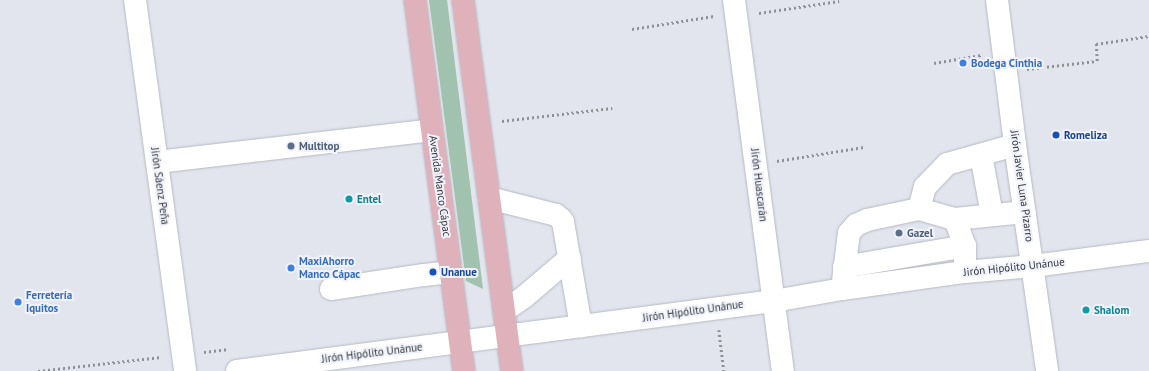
<!DOCTYPE html>
<html>
<head>
<meta charset="utf-8">
<style>
	body { margin:0 }
	#map { position:relative; width:1149px; height:371px; overflow:hidden; background:#e2e5ee; font-family:"PT Sans",sans-serif }
	div>[style] { position:absolute }
	[style*='--x'] { left:calc(var(--x)*1px); top:calc(var(--y)*1px); width:calc(var(--w)*1px); rotate:calc(var(--a)*1deg) }
	.green>* { inset:0; background:#a1c2ae }
	.path>* { height:2.5px; margin-top:-1.25px; transform-origin:0; background:repeating-linear-gradient(90deg,#8f9197 0 2px,transparent 0 5px) }
	.roads { filter:drop-shadow(0 0 1px #b7b9c2) drop-shadow(0 0 1px #b7b9c2) }
	.minor>* { height:22px; margin:-11px; padding:0 11px; transform-origin:11px; border-radius:11px; background:#fff }
	.major>* { height:22px; margin:-11px; padding:0 11px; transform-origin:11px; border-radius:11px; background:#dfb2bb }
	.dots>* { width:11px; height:11px; translate:-50% -50%; box-sizing:border-box; border:2px solid #f0f2fc; border-radius:50% }
	span { translate:-50% -50%; white-space:nowrap; text-align:center; line-height:1.15; -webkit-text-stroke:4px #f0f2fc; paint-order:stroke }
	.shop-label { font-size:11px; color:#366cbe; font-weight:700 }
	.left { translate:0 -50%; text-align:left }
	.transit-label { font-size:11px; color:#164399; font-weight:700 }
	.service-label { font-size:11px; color:#4e5e75; font-weight:700 }
	.street-label { font-size:11px; color:#343538 }
	.culture-label { font-size:11px; color:#0d838f; font-weight:700 }
</style>
</head>
<body>
<div id="map">
	<div class="green">
		<div style="clip-path:polygon(429px 0,447px 0,483px 289px,466px 281px)"></div>
	</div>
	<div class="path">
		<div style="--x:759;--y:13;--w:81;--a:-8.5"></div>
		<div style="--x:632;--y:29;--w:83;--a:-9"></div>
		<div style="--x:934;--y:63;--w:48;--a:-9.7"></div>
		<div style="--x:1027;--y:69;--w:70;--a:-6.5"></div>
		<div style="--x:1097;--y:61;--w:17;--a:-93"></div>
		<div style="--x:1096;--y:44;--w:54;--a:-8.6"></div>
		<div style="--x:502;--y:121;--w:111;--a:-6.7"></div>
		<div style="--x:777;--y:161;--w:88;--a:-9.1"></div>
		<div style="--x:719;--y:330;--w:41;--a:83"></div>
		<div style="--x:204;--y:352;--w:25;--a:-7"></div>
		<div style="--x:38;--y:371;--w:124;--a:-6.5"></div>
	</div>
	<div class="roads">
		<div class="minor">
			<div style="--x:135;--y:0;--w:374;--a:82.3"></div>
			<div style="--x:734;--y:0;--w:374;--a:82.5"></div>
			<div style="--x:997;--y:0;--w:146;--a:82.9"></div>
			<div style="--x:1015;--y:145;--w:228;--a:81.9"></div>
			<div style="--x:981;--y:155;--w:61;--a:79.6"></div>
			<div style="--x:157;--y:162;--w:277;--a:-6.6"></div>
			<div style="--x:489;--y:198;--w:69;--a:14.2"></div>
			<div style="--x:556;--y:215;--w:6;--a:39"></div>
			<div style="--x:561;--y:219;--w:4;--a:56"></div>
			<div style="--x:563;--y:222;--w:106;--a:80.2"></div>
			<div style="--x:919;--y:209;--w:37;--a:16"></div>
			<div style="--x:955;--y:219;--w:29;--a:70"></div>
			<div style="--x:965;--y:246;--w:14;--a:90"></div>
			<div style="--x:955;--y:219;--w:70;--a:-5.7"></div>
			<div style="--x:844;--y:267;--w:123;--a:-9.8"></div>
			<div style="--x:331;--y:289;--w:94;--a:-8.6"></div>
			<div style="--x:424;--y:275;--w:27;--a:-6"></div>
			<div style="--x:842;--y:289;--w:56;--a:-82.9"></div>
			<div style="--x:849;--y:233;--w:11;--a:-49"></div>
			<div style="--x:856;--y:225;--w:12;--a:-24"></div>
			<div style="--x:867;--y:220;--w:53;--a:-11.9"></div>
			<div style="--x:919;--y:209;--w:23;--a:-75"></div>
			<div style="--x:925;--y:187;--w:32;--a:-46"></div>
			<div style="--x:947;--y:164;--w:71;--a:-15.6"></div>
			<div style="--x:504;--y:311;--w:24;--a:-35"></div>
			<div style="--x:524;--y:297;--w:60;--a:-40.3"></div>
			<div style="--x:237;--y:371;--w:542;--a:-7.43"></div>
			<div style="--x:774;--y:301;--w:69;--a:-10"></div>
			<div style="--x:842;--y:289;--w:124;--a:-7.9"></div>
			<div style="--x:965;--y:272;--w:68;--a:-5"></div>
			<div style="--x:1033;--y:266;--w:117;--a:-7.4"></div>
		</div>
		<div class="major">
			<div style="--x:415;--y:0;--w:374;--a:82.5"></div>
			<div style="--x:463;--y:0;--w:374;--a:82.5"></div>
		</div>
	</div>
	<div class="dots">
		<div style="left:963px;top:63px;background:#3f7fe0"></div>
		<div style="left:1056px;top:135px;background:#1a4fb4"></div>
		<div style="left:291px;top:146px;background:#5c6f8a"></div>
		<div style="left:349px;top:199px;background:#0f9aa8"></div>
		<div style="left:899px;top:233px;background:#5c6f8a"></div>
		<div style="left:291px;top:268px;background:#3f7fe0"></div>
		<div style="left:433px;top:272px;background:#1a4fb4"></div>
		<div style="left:18px;top:302px;background:#3f7fe0"></div>
		<div style="left:1086px;top:310px;background:#0f9aa8"></div>
	</div>
	<div class="shop-label">
		<span class="left" style="left:971px;top:63px">Bodega Cinthia</span>
		<span class="left" style="left:299px;top:268px">MaxiAhorro<br>Manco Cápac</span>
		<span class="left" style="left:26px;top:302px">Ferretería<br>Iquitos</span>
	</div>
	<div class="transit-label">
		<span class="left" style="left:1064px;top:135px">Romeliza</span>
		<span class="left" style="left:441px;top:272px">Unanue</span>
	</div>
	<div class="service-label">
		<span class="left" style="left:299px;top:146px">Multitop</span>
		<span class="left" style="left:907px;top:233px">Gazel</span>
	</div>
	<div class="street-label">
		<span style="left:759px;top:185px;rotate:83deg">Jirón Huascarán</span>
		<span style="left:160px;top:186px;rotate:82deg">Jirón Sáenz Peña</span>
		<span style="left:440px;top:186px;rotate:82deg">Avenida Manco Cápac</span>
		<span style="left:1022px;top:186px;rotate:82deg">Jirón Javier Luna Pizarro</span>
		<span style="left:1014px;top:267px;rotate:-6deg">Jirón Hipólito Unánue</span>
		<span style="left:693px;top:311px;rotate:-8deg">Jirón Hipólito Unánue</span>
		<span style="left:372px;top:353px;rotate:-7deg">Jirón Hipólito Unánue</span>
	</div>
	<div class="culture-label">
		<span class="left" style="left:357px;top:199px">Entel</span>
		<span class="left" style="left:1094px;top:310px">Shalom</span>
	</div>
</div>
</body>
</html>
